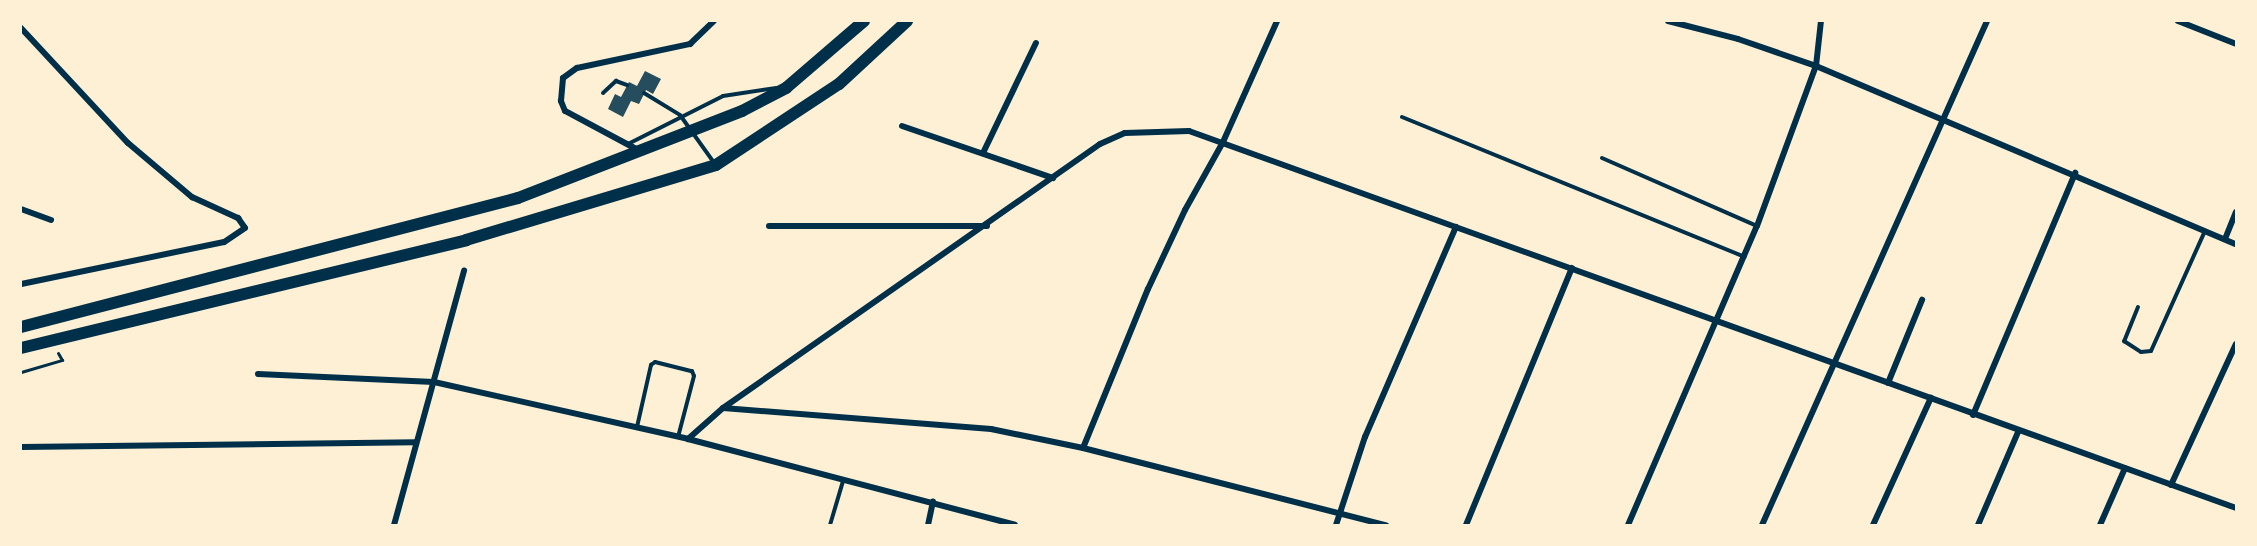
<!DOCTYPE html>
<html>
<head>
<meta charset="utf-8">
<style>
	body { margin:0 }
	#map { position:relative; width:2257px; height:546px; overflow:hidden; background:#fdf0d5; font-family:"Roboto Condensed",sans-serif }
	div>[style] { position:absolute }
	[style*='--x'] { left:calc(var(--x)*1px); top:calc(var(--y)*1px); width:calc(var(--w)*1px); rotate:calc(var(--a)*1deg) }
	.building>* { inset:0; background:#264d5e }
	.path>* { height:3px; margin:-1.5px; padding:0 1.5px; transform-origin:1.5px; border-radius:1.5px; background:#003049 }
	.service>* { height:4px; margin:-2px; padding:0 2px; transform-origin:2px; border-radius:2px; background:#003049 }
	.minor>* { height:6px; margin:-3px; padding:0 3px; transform-origin:3px; border-radius:3px; background:#003049 }
	.trunk>* { height:12px; margin:-6px; padding:0 6px; transform-origin:6px; border-radius:6px; background:#003049 }
	span { translate:-50% -50%; white-space:nowrap; text-align:center; line-height:1.15; -webkit-text-stroke:6px #fdf0d5; paint-order:stroke }
	.frame { position:absolute; inset:0; border:22px solid #fdf0d5; pointer-events:none }
</style>
</head>
<body>
<div id="map">
	<div class="building">
		<div style="clip-path:polygon(645px 71px,661px 79px,653px 94px,646px 90px,639px 104px,631px 101px,623px 117px,608px 109px,615px 94px,621px 97px,629px 82px,637px 86px)"></div>
	</div>
	<div class="path">
		<div style="--x:21;--y:372;--w:43;--a:-16.3"></div>
		<div style="--x:62;--y:360;--w:8;--a:-120"></div>
	</div>
	<div class="service">
		<div style="--x:603;--y:93;--w:18;--a:-43"></div>
		<div style="--x:616;--y:81;--w:12;--a:20"></div>
		<div style="--x:644;--y:93;--w:42;--a:31.4"></div>
		<div style="--x:680;--y:115;--w:60;--a:54.5"></div>
		<div style="--x:1402;--y:117;--w:370;--a:22.2"></div>
		<div style="--x:628;--y:144;--w:106;--a:-26.8"></div>
		<div style="--x:723;--y:96;--w:54;--a:-8.6"></div>
		<div style="--x:1602;--y:158;--w:169;--a:23.7"></div>
		<div style="--x:2138;--y:307;--w:37;--a:112"></div>
		<div style="--x:2124;--y:341;--w:20;--a:33"></div>
		<div style="--x:2141;--y:352;--w:10;--a:-6"></div>
		<div style="--x:2151;--y:351;--w:132;--a:-65.8"></div>
		<div style="--x:637;--y:427;--w:64;--a:-77.3"></div>
		<div style="--x:651;--y:365;--w:5;--a:-37"></div>
		<div style="--x:655;--y:362;--w:38;--a:14"></div>
		<div style="--x:692;--y:371;--w:5;--a:68"></div>
		<div style="--x:694;--y:376;--w:63;--a:104.7"></div>
		<div style="--x:830;--y:525;--w:46;--a:-73.5"></div>
	</div>
	<div class="minor">
		<div style="--x:1668;--y:21;--w:72;--a:14.4"></div>
		<div style="--x:1738;--y:39;--w:83;--a:19.1"></div>
		<div style="--x:1816;--y:66;--w:456;--a:23"></div>
		<div style="--x:2178;--y:21;--w:62;--a:21.6"></div>
		<div style="--x:21;--y:28;--w:157;--a:47.1"></div>
		<div style="--x:128;--y:143;--w:84;--a:40.2"></div>
		<div style="--x:192;--y:197;--w:51;--a:24.5"></div>
		<div style="--x:238;--y:218;--w:12;--a:55"></div>
		<div style="--x:245;--y:228;--w:25;--a:146"></div>
		<div style="--x:224;--y:242;--w:207;--a:168.3"></div>
		<div style="--x:902;--y:126;--w:160;--a:19"></div>
		<div style="--x:640;--y:151;--w:85;--a:-151.9"></div>
		<div style="--x:565;--y:111;--w:11;--a:-112"></div>
		<div style="--x:561;--y:101;--w:23;--a:-85"></div>
		<div style="--x:563;--y:78;--w:17;--a:-36"></div>
		<div style="--x:577;--y:68;--w:116;--a:-12"></div>
		<div style="--x:690;--y:44;--w:33;--a:-44"></div>
		<div style="--x:983;--y:153;--w:122;--a:-64.3"></div>
		<div style="--x:21;--y:209;--w:32;--a:20"></div>
		<div style="--x:769;--y:226;--w:218;--a:0"></div>
		<div style="--x:2225;--y:239;--w:29;--a:-68"></div>
		<div style="--x:258;--y:374;--w:176;--a:2.6"></div>
		<div style="--x:434;--y:382;--w:260;--a:12.6"></div>
		<div style="--x:688;--y:439;--w:338;--a:14.7"></div>
		<div style="--x:1888;--y:383;--w:90;--a:-67.7"></div>
		<div style="--x:723;--y:408;--w:269;--a:4.5"></div>
		<div style="--x:991;--y:429;--w:94;--a:11.7"></div>
		<div style="--x:1083;--y:448;--w:313;--a:14.3"></div>
		<div style="--x:1973;--y:415;--w:263;--a:-67.1"></div>
		<div style="--x:688;--y:439;--w:47;--a:-41.5"></div>
		<div style="--x:723;--y:408;--w:460;--a:-35"></div>
		<div style="--x:1100;--y:144;--w:27;--a:-24"></div>
		<div style="--x:1125;--y:133;--w:64;--a:-1.8"></div>
		<div style="--x:1189;--y:131;--w:1113;--a:19.8"></div>
		<div style="--x:21;--y:447;--w:395;--a:-0.7"></div>
		<div style="--x:1083;--y:448;--w:172;--a:-67.8"></div>
		<div style="--x:1148;--y:289;--w:87;--a:-64.9"></div>
		<div style="--x:1185;--y:210;--w:78;--a:-60.8"></div>
		<div style="--x:1223;--y:142;--w:133;--a:-65.9"></div>
		<div style="--x:2171;--y:485;--w:155;--a:-65.3"></div>
		<div style="--x:394;--y:525;--w:264;--a:-74.6"></div>
		<div style="--x:928;--y:525;--w:24;--a:-78"></div>
		<div style="--x:1336;--y:525;--w:93;--a:-71.8"></div>
		<div style="--x:1365;--y:437;--w:229;--a:-66.6"></div>
		<div style="--x:1466;--y:525;--w:278;--a:-67.6"></div>
		<div style="--x:1628;--y:525;--w:326;--a:-66.7"></div>
		<div style="--x:1757;--y:226;--w:171;--a:-69.8"></div>
		<div style="--x:1816;--y:66;--w:45;--a:-83.7"></div>
		<div style="--x:1762;--y:525;--w:552;--a:-65.94"></div>
		<div style="--x:1873;--y:525;--w:140;--a:-65.5"></div>
		<div style="--x:1978;--y:525;--w:103;--a:-66.7"></div>
		<div style="--x:2100;--y:525;--w:62;--a:-66.3"></div>
	</div>
	<div class="trunk">
		<div style="--x:21;--y:327;--w:513;--a:-14.55"></div>
		<div style="--x:518;--y:198;--w:240;--a:-21.2"></div>
		<div style="--x:742;--y:111;--w:50;--a:-27.6"></div>
		<div style="--x:786;--y:88;--w:103;--a:-40.7"></div>
		<div style="--x:21;--y:348;--w:458;--a:-13.6"></div>
		<div style="--x:466;--y:240;--w:261;--a:-16.7"></div>
		<div style="--x:716;--y:165;--w:147;--a:-33.4"></div>
		<div style="--x:839;--y:84;--w:93;--a:-42.8"></div>
	</div>
	<div class="frame"></div>
</div>
</body>
</html>
